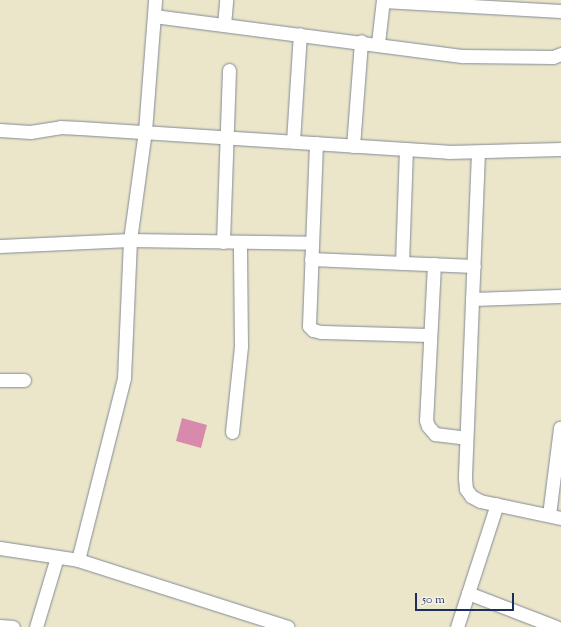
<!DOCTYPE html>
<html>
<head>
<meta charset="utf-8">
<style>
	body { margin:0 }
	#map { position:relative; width:561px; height:627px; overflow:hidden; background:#ebe6ca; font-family:"Sorts Mill Goudy",serif }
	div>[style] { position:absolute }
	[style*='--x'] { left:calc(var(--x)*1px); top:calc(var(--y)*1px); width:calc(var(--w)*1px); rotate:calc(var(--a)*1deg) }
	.building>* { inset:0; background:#d88aac }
	.roads { filter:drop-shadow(0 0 1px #838a94) drop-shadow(0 0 1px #838a94) }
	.minor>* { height:13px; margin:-6.5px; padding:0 6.5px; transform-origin:6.5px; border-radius:6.5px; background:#fff }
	span { translate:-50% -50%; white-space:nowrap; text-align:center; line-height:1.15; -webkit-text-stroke:3px #f7f3e8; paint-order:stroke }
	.scale { position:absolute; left:415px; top:593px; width:99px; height:18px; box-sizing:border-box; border:2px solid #1b2f5e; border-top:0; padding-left:5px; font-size:12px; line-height:14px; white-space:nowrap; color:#1b2f5e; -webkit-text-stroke:3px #f7f3e8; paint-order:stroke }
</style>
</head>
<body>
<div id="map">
	<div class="building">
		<div style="clip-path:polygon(182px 418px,207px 425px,201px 448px,176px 441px)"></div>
	</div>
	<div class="roads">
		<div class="minor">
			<div style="--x:383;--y:1;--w:178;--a:3.2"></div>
			<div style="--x:154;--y:16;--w:312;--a:7.4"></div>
			<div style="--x:463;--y:56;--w:90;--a:0.6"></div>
			<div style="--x:553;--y:57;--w:9;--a:-21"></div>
			<div style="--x:224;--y:25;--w:25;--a:-85"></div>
			<div style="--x:378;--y:43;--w:43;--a:-83.4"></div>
			<div style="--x:0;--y:130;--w:30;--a:4"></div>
			<div style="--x:30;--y:132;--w:30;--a:-9"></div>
			<div style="--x:60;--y:127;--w:20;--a:3"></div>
			<div style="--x:80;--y:128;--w:369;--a:3.7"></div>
			<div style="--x:448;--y:152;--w:113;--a:-1.5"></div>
			<div style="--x:293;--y:141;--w:107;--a:-86.3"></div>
			<div style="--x:316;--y:143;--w:183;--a:92.2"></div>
			<div style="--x:309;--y:326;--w:6;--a:45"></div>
			<div style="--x:313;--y:330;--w:8;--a:14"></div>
			<div style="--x:321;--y:332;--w:109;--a:1.6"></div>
			<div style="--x:353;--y:146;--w:105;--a:-85.6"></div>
			<div style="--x:478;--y:152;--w:326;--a:92.3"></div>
			<div style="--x:465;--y:478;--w:11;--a:85"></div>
			<div style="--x:466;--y:489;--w:9;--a:54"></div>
			<div style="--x:471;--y:496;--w:10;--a:29"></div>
			<div style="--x:480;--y:501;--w:83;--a:11.9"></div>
			<div style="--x:223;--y:242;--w:172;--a:-88"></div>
			<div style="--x:0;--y:246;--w:130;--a:-2.6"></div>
			<div style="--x:130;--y:240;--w:182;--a:0.9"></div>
			<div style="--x:311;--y:259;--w:163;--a:2.5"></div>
			<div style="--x:402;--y:263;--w:114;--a:-88"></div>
			<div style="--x:434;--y:264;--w:156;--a:92.9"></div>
			<div style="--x:426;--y:420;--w:6;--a:72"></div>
			<div style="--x:428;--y:426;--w:11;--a:49"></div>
			<div style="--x:435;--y:434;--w:31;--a:7"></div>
			<div style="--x:472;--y:299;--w:89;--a:-1.9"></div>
			<div style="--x:0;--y:380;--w:24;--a:0"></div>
			<div style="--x:232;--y:432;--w:86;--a:-84"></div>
			<div style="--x:241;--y:346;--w:104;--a:-90.6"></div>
			<div style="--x:549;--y:515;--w:88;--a:-82.8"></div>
			<div style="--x:0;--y:548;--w:79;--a:8.7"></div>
			<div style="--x:78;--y:560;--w:220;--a:17.7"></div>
			<div style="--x:78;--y:560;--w:188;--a:-75.8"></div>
			<div style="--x:124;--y:378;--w:138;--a:-87.5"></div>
			<div style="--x:130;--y:240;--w:110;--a:-82.2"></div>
			<div style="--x:145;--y:131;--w:131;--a:-85.6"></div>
			<div style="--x:468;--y:593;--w:94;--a:21.1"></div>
			<div style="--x:0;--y:626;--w:13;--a:4"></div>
			<div style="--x:36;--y:627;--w:73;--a:-73.3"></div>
			<div style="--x:457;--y:627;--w:129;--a:-72"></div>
		</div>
	</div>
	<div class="scale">50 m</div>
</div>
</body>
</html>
